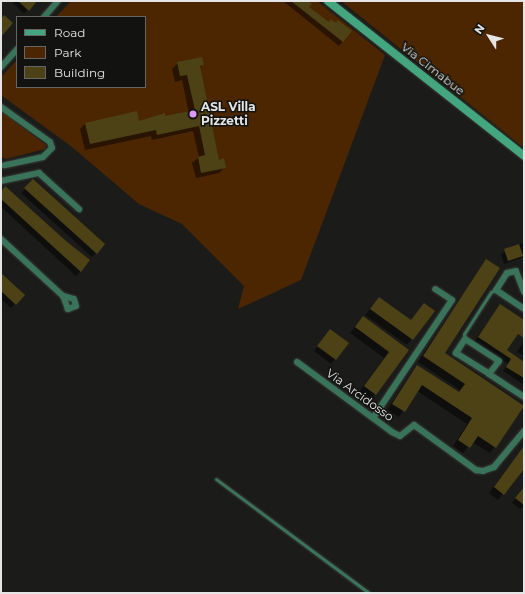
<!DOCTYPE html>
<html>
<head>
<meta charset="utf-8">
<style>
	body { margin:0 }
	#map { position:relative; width:525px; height:594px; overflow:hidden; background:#1b1c1a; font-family:Montserrat,sans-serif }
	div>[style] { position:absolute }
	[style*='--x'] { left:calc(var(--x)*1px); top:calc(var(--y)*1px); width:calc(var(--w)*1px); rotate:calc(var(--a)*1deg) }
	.green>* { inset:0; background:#4c2600 }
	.shadow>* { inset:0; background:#0007 }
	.building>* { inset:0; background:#4d4216 }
	.roads { filter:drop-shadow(0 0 1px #373836) drop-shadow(0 0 1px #373836) }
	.service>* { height:3px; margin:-1.5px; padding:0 1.5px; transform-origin:1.5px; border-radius:1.5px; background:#39735a }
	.minor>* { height:6px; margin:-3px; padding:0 3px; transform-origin:3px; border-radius:3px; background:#39735a }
	.secondary>* { height:8px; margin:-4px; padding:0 4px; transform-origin:4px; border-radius:4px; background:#43a67e }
	.dots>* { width:11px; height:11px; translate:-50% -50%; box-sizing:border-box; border:2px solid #121311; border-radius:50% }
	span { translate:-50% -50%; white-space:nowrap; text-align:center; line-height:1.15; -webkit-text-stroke:3px #121311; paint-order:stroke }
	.street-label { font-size:12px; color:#e4e5e4 }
	.poi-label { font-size:12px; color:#e4e5e4; font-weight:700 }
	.left { translate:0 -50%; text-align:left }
	.frame { position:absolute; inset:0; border:2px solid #e4e5e4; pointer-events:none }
	.legend { position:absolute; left:16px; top:16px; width:130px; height:72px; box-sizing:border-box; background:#121311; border:1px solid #666765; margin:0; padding:5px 7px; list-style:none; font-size:12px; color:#e4e5e4 }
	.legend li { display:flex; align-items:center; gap:8px; height:20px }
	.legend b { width:20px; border:1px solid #666765 }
	.north { position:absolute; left:469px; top:16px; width:40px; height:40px; -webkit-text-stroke:3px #121311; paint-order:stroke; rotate:306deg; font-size:11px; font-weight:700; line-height:16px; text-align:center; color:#e4e5e4 }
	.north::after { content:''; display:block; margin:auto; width:14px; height:18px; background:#e4e5e4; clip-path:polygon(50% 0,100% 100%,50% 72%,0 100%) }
</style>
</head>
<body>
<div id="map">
	<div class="green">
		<div style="clip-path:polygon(71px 1px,317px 1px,385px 55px,301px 280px,238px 309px,244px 286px,182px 224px,139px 204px,72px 147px,1px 95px,1px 77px,17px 60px,17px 87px,145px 87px,145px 17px,56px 17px)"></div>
		<div style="clip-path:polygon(341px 1px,524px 1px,524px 148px)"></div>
		<div style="clip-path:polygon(1px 111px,46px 145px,45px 149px,6px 159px,1px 157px)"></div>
	</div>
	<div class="shadow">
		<div style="clip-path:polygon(11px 1px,35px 1px,24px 14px)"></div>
		<div style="clip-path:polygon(283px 1px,307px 1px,308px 7px,328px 23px,351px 31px,339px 46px)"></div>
		<div style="clip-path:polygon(178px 63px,203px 65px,199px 68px,218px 161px,225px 167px,219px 173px,196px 178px,192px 163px,199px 157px,193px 131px,152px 140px,151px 136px,85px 150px,80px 129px,86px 123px,138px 123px,189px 113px,182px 80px,175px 82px,172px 69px)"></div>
		<div style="clip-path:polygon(34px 180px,104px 244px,92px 257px,21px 193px)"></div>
		<div style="clip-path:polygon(1px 192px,89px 261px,76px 276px,1px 207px)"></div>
		<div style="clip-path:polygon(524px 242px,524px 257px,504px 264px,501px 254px)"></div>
		<div style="clip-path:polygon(487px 260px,444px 354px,523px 406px,490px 453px,472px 442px,463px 453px,453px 446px,467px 424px,417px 391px,399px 417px,387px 410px,417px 366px,458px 393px,460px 390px,418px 362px)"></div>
		<div style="clip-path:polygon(1px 274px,24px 295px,11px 308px,1px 299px)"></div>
		<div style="clip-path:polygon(379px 298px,410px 321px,424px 304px,433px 311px,407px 345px,365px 315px)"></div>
		<div style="clip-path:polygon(500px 305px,524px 321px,505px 351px,524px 363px,524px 385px,503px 371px,508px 364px,474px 342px)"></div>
		<div style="clip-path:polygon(363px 317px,408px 350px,370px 400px,359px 392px,384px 358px,350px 333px)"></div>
		<div style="clip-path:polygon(326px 334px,348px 343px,331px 364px,314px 351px)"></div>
		<div style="clip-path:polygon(524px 341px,524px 356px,517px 352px)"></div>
		<div style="clip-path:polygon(523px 449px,524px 467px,498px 500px,489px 493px)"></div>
		<div style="clip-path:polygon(524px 487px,524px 506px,520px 509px,512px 503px)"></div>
	</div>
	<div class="building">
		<div style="clip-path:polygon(18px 1px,37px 1px,29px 11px)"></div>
		<div style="clip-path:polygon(291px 1px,308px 1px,312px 4px,309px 7px,329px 22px,331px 19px,336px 23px,338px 20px,352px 31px,343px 42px)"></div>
		<div style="clip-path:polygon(4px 15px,13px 23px,1px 37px,1px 19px)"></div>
		<div style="clip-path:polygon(202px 57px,204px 65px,200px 66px,219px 160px,224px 158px,226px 168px,201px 173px,198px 157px,205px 155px,199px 126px,157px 135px,156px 130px,90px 144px,85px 123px,137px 111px,139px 121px,165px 113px,165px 116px,195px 110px,187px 75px,180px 76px,177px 62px)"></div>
		<div style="clip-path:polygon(33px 179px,105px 244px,97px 254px,24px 188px)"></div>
		<div style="clip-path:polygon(5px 186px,66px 241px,90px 260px,81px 272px,1px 199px,1px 192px)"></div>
		<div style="clip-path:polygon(519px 244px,523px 256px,508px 261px,504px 249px)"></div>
		<div style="clip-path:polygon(486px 259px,500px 268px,445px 353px,524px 406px,496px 448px,478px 436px,470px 448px,458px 440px,472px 418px,422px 385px,405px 412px,392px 404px,417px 365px,459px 392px,465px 384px,423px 356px)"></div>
		<div style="clip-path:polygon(1px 273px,25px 295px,16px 305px,1px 291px)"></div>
		<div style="clip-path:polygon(379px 297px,411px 320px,424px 303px,435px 311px,413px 340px,370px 309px)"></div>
		<div style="clip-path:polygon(500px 304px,524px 320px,524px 338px,518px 334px,507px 350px,524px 362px,524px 378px,506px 367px,511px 359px,478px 337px)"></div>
		<div style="clip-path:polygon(363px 316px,409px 350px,376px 395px,364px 386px,389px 352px,355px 327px)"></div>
		<div style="clip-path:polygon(330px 329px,349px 343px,336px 360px,317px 346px)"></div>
		<div style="clip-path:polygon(524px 446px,524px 469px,504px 495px,494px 487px)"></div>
		<div style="clip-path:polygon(524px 487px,524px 505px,515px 498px)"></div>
	</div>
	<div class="roads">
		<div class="service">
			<div style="--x:465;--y:339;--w:5;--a:-101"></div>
			<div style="--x:464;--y:334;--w:50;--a:-57.3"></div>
			<div style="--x:491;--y:292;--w:5;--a:-22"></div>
			<div style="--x:216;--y:479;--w:191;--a:36.7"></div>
		</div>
		<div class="minor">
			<div style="--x:44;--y:17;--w:21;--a:-49"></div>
			<div style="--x:1;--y:67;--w:24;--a:-48"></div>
			<div style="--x:1;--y:107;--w:60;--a:35.5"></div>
			<div style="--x:50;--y:142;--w:6;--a:72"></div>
			<div style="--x:52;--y:148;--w:13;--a:135"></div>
			<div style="--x:43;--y:157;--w:40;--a:168"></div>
			<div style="--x:1;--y:181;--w:39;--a:-12"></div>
			<div style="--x:39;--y:173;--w:54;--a:42"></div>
			<div style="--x:1;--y:239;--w:84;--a:42.6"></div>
			<div style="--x:63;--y:296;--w:11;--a:15"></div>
			<div style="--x:74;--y:299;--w:7;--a:74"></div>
			<div style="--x:76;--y:306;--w:9;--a:159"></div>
			<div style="--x:68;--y:309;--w:14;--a:-111"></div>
			<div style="--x:524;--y:292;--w:22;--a:-111"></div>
			<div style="--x:516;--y:271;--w:9;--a:167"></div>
			<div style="--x:507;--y:273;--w:20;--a:123"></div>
			<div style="--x:496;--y:290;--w:34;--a:34"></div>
			<div style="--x:297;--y:362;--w:118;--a:36.4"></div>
			<div style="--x:392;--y:432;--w:9;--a:27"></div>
			<div style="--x:400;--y:436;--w:18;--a:-38"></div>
			<div style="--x:414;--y:425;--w:77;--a:36"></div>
			<div style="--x:476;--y:470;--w:7;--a:8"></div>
			<div style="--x:483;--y:471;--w:12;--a:-20"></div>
			<div style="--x:494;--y:467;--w:47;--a:-50.2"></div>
			<div style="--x:489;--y:374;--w:16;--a:-52"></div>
			<div style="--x:499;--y:361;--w:40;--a:-147.1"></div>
			<div style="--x:465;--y:339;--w:17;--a:123"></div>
			<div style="--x:456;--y:353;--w:39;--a:32"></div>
			<div style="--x:489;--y:374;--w:42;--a:33.3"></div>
			<div style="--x:373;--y:418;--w:142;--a:-56.2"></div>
			<div style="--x:452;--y:300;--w:20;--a:-147"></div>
		</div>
		<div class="secondary">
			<div style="--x:328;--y:1;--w:250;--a:38.3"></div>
		</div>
	</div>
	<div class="dots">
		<div style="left:193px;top:114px;background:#dc99f4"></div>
	</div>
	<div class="street-label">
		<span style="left:433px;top:69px;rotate:38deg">Via Cimabue</span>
		<span style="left:360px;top:395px;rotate:36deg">Via Arcidosso</span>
	</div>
	<div class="poi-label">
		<span class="left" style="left:201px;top:114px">ASL Villa<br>Pizzetti</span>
	</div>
	<div class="frame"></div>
	<ul class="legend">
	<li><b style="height:5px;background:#43a67e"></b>Road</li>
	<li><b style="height:11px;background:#4c2600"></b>Park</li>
	<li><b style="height:11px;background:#4d4216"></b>Building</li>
	</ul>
	<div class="north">N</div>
</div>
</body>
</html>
